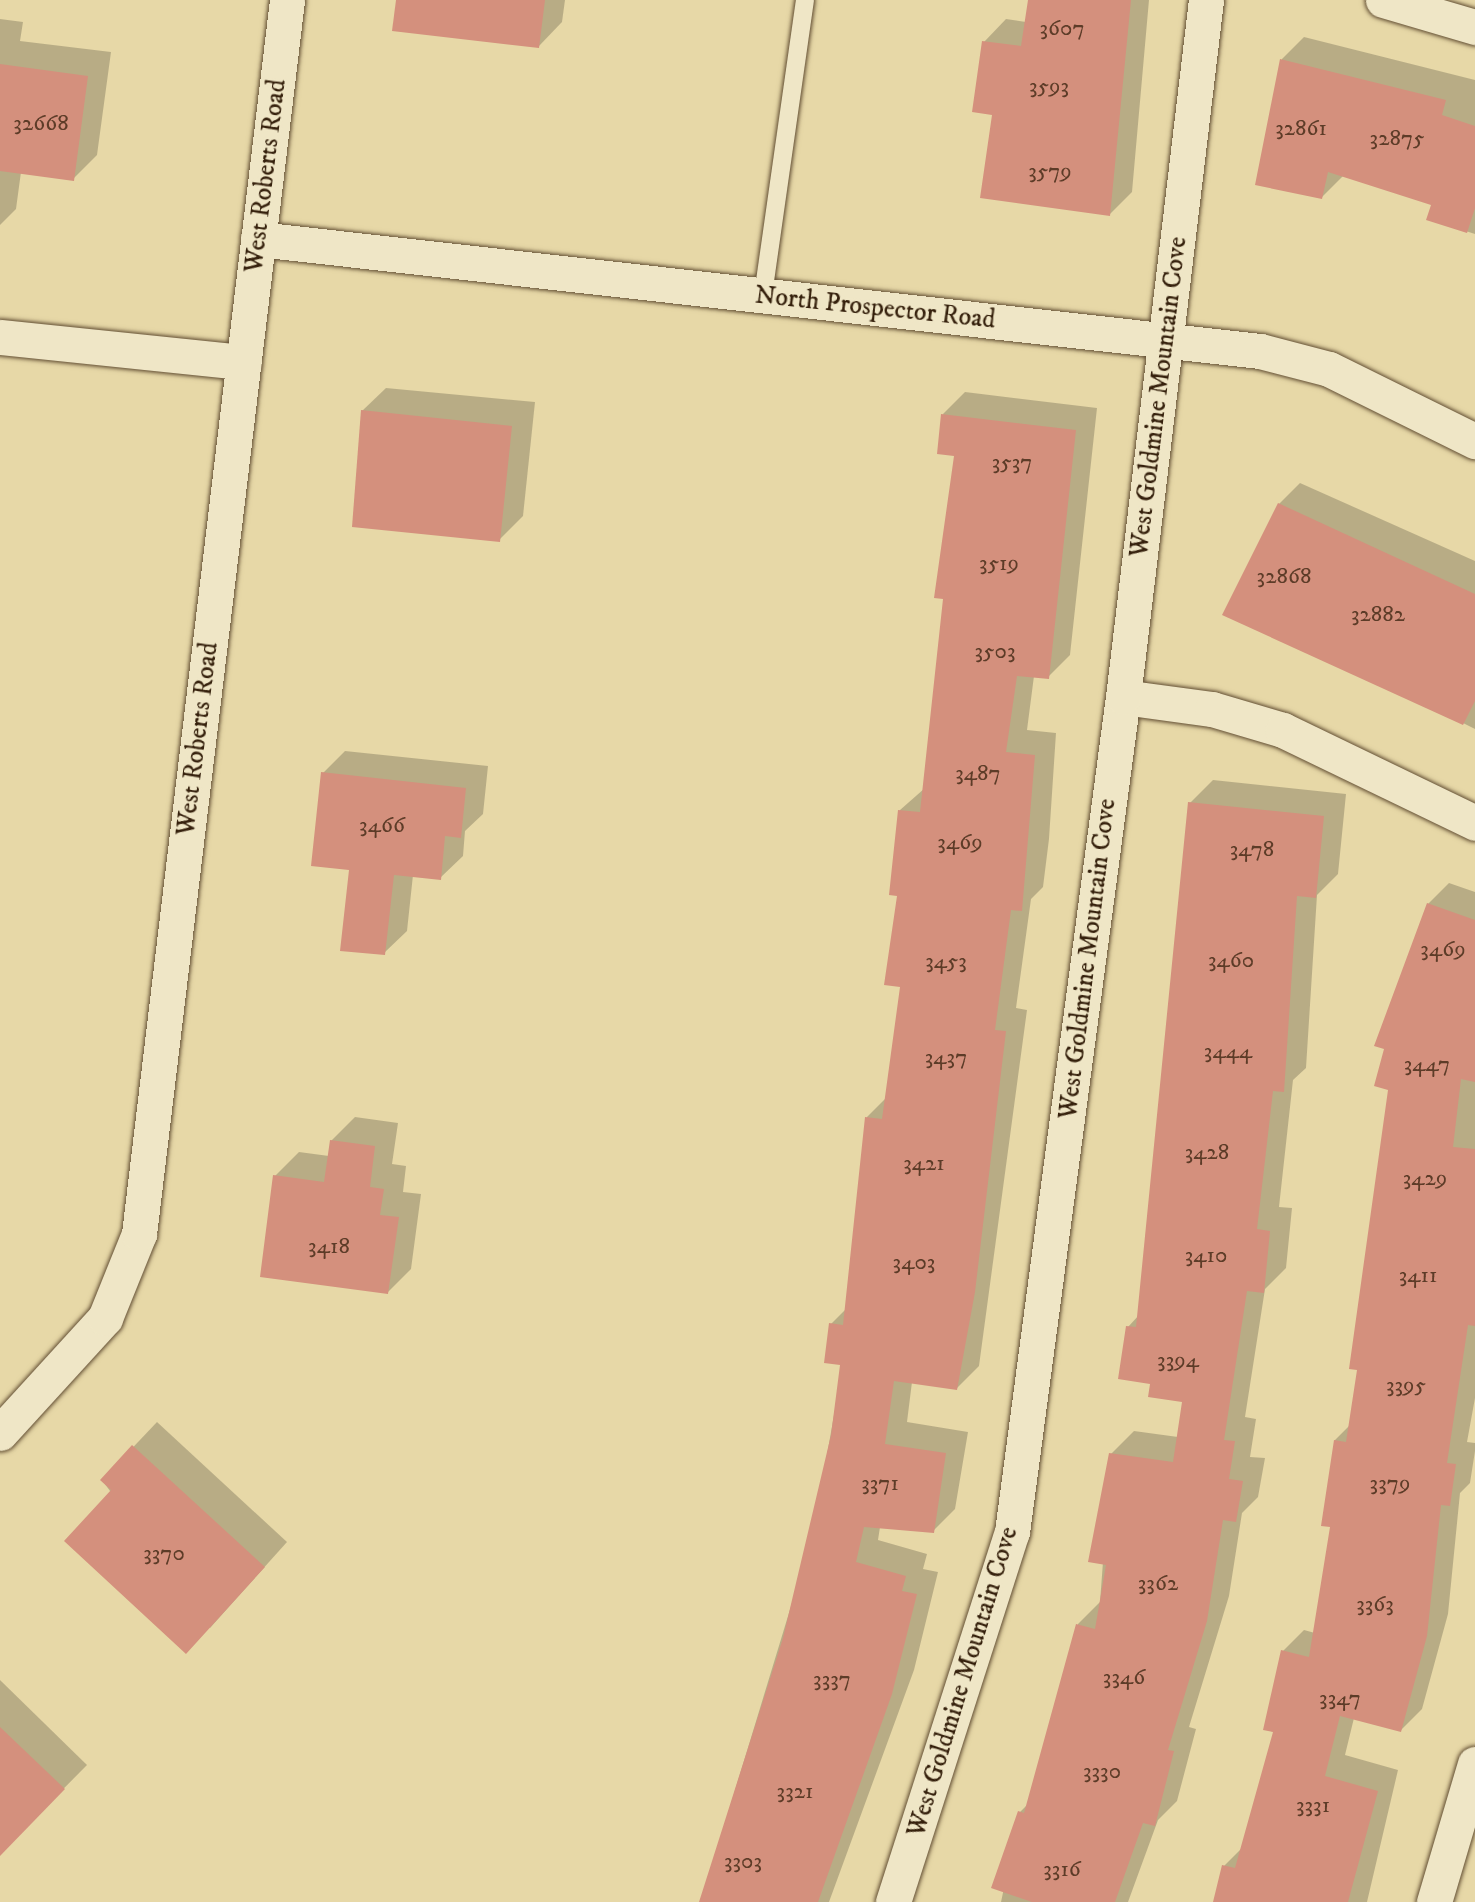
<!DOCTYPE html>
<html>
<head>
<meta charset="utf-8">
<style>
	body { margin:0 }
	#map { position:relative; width:1475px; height:1902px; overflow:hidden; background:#e7d8a7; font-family:"IM FELL DW Pica",serif }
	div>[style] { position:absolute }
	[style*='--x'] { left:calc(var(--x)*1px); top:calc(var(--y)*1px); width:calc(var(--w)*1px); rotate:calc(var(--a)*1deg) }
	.shadow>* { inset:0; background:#0003 }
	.building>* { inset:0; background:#d4907d }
	.roads { filter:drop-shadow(0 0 2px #624e33) drop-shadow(0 0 2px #624e33) }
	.service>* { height:18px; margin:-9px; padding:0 9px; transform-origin:9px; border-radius:9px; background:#efe6c6 }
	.minor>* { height:35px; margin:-17.5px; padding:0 17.5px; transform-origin:17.5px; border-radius:17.5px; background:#efe6c6 }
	span { translate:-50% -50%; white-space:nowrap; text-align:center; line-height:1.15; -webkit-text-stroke:5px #efe6c6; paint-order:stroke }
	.number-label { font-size:23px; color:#5d3c28 }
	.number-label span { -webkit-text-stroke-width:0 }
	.street-label { font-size:26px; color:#35200c }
</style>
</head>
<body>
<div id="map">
	<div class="shadow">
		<div style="clip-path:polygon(397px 0,565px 0,562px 22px,539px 46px)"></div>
		<div style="clip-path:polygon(1029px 0,1149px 0,1132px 192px,1109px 215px,994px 114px,984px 42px,1006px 19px,1026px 22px)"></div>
		<div style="clip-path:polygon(0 19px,23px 22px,20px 41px,111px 52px,97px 155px,73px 179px,21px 172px,16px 209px,0 225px)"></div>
		<div style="clip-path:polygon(1304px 37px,1475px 80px,1475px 234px,1428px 219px,1433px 204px,1344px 175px,1322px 197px,1257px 184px,1282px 59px)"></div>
		<div style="clip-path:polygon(386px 388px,535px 402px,523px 516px,499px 540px,362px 411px)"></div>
		<div style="clip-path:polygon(965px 392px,1097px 408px,1070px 655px,1048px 677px,1034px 676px,1027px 730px,1056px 733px,1049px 839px,1043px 887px,1031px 899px,1016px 1008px,1027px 1010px,979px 1366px,957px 1388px,912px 1382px,907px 1422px,968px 1432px,955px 1509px,933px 1531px,880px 1527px,878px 1540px,927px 1554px,923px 1569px,938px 1572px,914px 1670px,829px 1902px,701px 1902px,813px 1534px,843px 1364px,831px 1324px,847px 1308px,867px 1117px,887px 1097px,902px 986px,900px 810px,925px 788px,945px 597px,955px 454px,943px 414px)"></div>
		<div style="clip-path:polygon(1300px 483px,1475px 561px,1475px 729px,1389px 686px,1279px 504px)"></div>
		<div style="clip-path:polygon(345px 751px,488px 766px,483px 814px,465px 831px,463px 856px,440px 878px,413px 875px,407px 931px,384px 953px,323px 773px)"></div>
		<div style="clip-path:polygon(1213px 780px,1346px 794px,1338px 874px,1317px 895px,1306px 1068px,1293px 1080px,1279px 1207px,1292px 1208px,1286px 1268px,1265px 1289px,1245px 1417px,1256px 1419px,1250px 1457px,1265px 1458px,1258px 1497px,1242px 1513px,1229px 1596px,1189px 1727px,1196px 1729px,1177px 1801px,1158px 1820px,1128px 1902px,1001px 1902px,1020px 1812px,1029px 1803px,1078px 1624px,1100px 1602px,1111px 1454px,1134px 1431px,1178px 1437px,1184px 1401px,1152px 1383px,1128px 1327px,1139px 1315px,1190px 803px)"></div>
		<div style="clip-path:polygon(1449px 883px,1475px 892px,1475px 1398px,1467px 1442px,1475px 1443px,1475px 1451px,1470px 1483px,1460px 1493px,1448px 1614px,1422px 1709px,1401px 1730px,1354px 1718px,1345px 1755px,1398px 1770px,1367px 1902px,1214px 1902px,1224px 1866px,1243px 1847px,1275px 1731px,1283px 1651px,1304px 1630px,1315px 1633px,1332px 1526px,1335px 1440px,1350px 1425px,1428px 904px)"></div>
		<div style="clip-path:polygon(355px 1117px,398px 1123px,392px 1164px,406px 1166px,403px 1192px,421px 1194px,411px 1269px,388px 1292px,275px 1176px,299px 1152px,329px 1156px,331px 1141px)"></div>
		<div style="clip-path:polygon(157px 1422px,287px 1542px,210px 1628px,102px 1480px)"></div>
		<div style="clip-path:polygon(0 1680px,87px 1765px,0 1853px)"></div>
	</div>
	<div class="building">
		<div style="clip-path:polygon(396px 0,545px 0,539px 48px,392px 31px)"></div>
		<div style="clip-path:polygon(1028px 0,1131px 0,1110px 216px,980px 198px,992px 115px,972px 112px,982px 41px,1021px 46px)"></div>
		<div style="clip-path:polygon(1280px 59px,1446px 100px,1442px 115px,1475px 126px,1475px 208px,1467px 233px,1426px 220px,1431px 205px,1328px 172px,1322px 199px,1255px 185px)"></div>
		<div style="clip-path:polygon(0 64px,88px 76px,74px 181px,0 171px)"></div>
		<div style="clip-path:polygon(361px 410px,512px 426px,500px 542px,352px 527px)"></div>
		<div style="clip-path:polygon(941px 414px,1076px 430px,1049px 679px,1017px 676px,1006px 752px,1035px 755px,1022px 911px,1011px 910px,995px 1030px,1006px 1031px,975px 1292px,957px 1390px,894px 1381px,885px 1444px,946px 1453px,934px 1533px,864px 1527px,856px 1562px,906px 1576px,902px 1591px,917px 1594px,892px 1694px,818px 1902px,699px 1902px,783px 1638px,831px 1435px,840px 1365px,824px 1363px,829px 1323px,843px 1325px,865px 1117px,882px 1119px,900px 987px,884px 985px,897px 896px,889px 895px,898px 810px,920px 812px,943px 599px,934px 598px,954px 456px,937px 454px)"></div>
		<div style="clip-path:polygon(1278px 503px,1475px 594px,1475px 701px,1463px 725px,1222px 615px)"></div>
		<div style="clip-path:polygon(321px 772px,466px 788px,461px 838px,445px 836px,441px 880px,394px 875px,385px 955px,340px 951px,349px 870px,311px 866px)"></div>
		<div style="clip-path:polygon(1188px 802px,1324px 816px,1316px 898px,1297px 896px,1284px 1092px,1273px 1091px,1257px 1229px,1270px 1231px,1264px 1293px,1247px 1291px,1224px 1440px,1235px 1441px,1229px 1479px,1243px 1481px,1236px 1522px,1223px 1520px,1207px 1621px,1168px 1750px,1174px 1751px,1155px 1826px,1143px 1823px,1115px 1902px,1032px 1902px,991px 1888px,1018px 1811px,1024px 1813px,1076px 1624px,1095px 1629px,1106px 1565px,1088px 1562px,1109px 1453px,1173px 1462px,1182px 1402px,1148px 1397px,1150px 1384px,1118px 1379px,1126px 1326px,1136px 1327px)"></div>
		<div style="clip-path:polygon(1427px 903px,1475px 920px,1475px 1082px,1461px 1079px,1453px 1147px,1475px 1149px,1475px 1326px,1468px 1325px,1447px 1463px,1456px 1464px,1450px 1506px,1441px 1505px,1427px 1636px,1401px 1732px,1340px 1716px,1325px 1776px,1378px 1791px,1348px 1902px,1213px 1902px,1222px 1865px,1235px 1868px,1273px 1732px,1263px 1730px,1281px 1650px,1309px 1657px,1330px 1527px,1321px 1526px,1334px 1440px,1346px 1442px,1357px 1370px,1349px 1369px,1388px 1090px,1374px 1086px,1384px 1049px,1374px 1046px)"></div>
		<div style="clip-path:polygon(330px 1140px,375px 1146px,370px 1187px,384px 1189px,380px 1215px,399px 1217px,388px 1294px,260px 1277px,273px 1175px,324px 1182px)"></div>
		<div style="clip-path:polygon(132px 1445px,265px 1567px,186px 1654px,64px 1541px,111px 1490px,100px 1480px)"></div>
		<div style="clip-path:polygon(0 1727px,65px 1789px,0 1856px)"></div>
	</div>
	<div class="roads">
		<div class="service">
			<div style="--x:763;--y:295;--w:298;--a:-81.9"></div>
		</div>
		<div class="minor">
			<div style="--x:1383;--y:0;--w:96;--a:16.4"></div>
			<div style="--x:258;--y:239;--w:1008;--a:6.38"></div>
			<div style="--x:1260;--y:351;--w:71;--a:14.6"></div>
			<div style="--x:1329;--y:369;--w:163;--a:26.3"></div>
			<div style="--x:0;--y:337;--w:245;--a:5.9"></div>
			<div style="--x:1123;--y:697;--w:90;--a:7.7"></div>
			<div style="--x:1212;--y:709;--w:74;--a:16.5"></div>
			<div style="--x:1283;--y:730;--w:213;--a:25.8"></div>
			<div style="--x:0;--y:1433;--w:156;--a:-47.6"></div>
			<div style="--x:105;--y:1318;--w:91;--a:-68"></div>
			<div style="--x:139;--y:1234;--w:1243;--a:-83.16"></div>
			<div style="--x:893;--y:1902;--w:389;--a:-72.2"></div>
			<div style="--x:1012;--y:1532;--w:842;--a:-82.43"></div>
			<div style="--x:1123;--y:697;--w:702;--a:-83.21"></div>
			<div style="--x:1434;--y:1902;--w:144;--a:-73.5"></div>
		</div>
	</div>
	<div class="number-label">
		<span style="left:1062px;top:29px">3607</span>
		<span style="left:1049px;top:87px">3593</span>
		<span style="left:41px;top:124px">32668</span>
		<span style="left:1301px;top:129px">32861</span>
		<span style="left:1397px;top:139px">32875</span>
		<span style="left:1050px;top:172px">3579</span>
		<span style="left:1012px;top:463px">3537</span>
		<span style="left:999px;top:564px">3519</span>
		<span style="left:1284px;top:577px">32868</span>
		<span style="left:1378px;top:615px">32882</span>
		<span style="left:995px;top:652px">3503</span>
		<span style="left:978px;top:774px">3487</span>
		<span style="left:382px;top:826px">3466</span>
		<span style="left:960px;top:843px">3469</span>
		<span style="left:1252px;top:850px">3478</span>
		<span style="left:1443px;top:950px">3469</span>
		<span style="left:1231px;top:961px">3460</span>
		<span style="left:946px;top:962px">3453</span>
		<span style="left:1228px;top:1052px">3444</span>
		<span style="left:946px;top:1058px">3437</span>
		<span style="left:1427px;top:1065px">3447</span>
		<span style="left:1207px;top:1153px">3428</span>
		<span style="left:924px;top:1164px">3421</span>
		<span style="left:1425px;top:1179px">3429</span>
		<span style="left:329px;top:1247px">3418</span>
		<span style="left:1206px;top:1256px">3410</span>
		<span style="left:914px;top:1263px">3403</span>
		<span style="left:1418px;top:1276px">3411</span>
		<span style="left:1178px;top:1361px">3394</span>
		<span style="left:1406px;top:1386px">3395</span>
		<span style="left:880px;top:1484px">3371</span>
		<span style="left:1390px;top:1484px">3379</span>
		<span style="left:164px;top:1554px">3370</span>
		<span style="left:1158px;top:1584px">3362</span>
		<span style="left:1375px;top:1605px">3363</span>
		<span style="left:1124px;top:1678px">3346</span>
		<span style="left:832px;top:1680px">3337</span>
		<span style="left:1340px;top:1699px">3347</span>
		<span style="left:1102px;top:1772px">3330</span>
		<span style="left:795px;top:1792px">3321</span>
		<span style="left:1313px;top:1806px">3331</span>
		<span style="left:743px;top:1862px">3303</span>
		<span style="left:1062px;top:1870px">3316</span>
	</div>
	<div class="street-label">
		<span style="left:266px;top:176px;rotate:-83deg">West Roberts Road</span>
		<span style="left:875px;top:308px;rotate:6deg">North Prospector Road</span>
		<span style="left:1159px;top:397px;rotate:-83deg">West Goldmine Mountain Cove</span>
		<span style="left:198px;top:739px;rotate:-83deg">West Roberts Road</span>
		<span style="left:1088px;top:959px;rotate:-83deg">West Goldmine Mountain Cove</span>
		<span style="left:963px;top:1682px;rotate:-73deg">West Goldmine Mountain Cove</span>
	</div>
</div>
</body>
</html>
